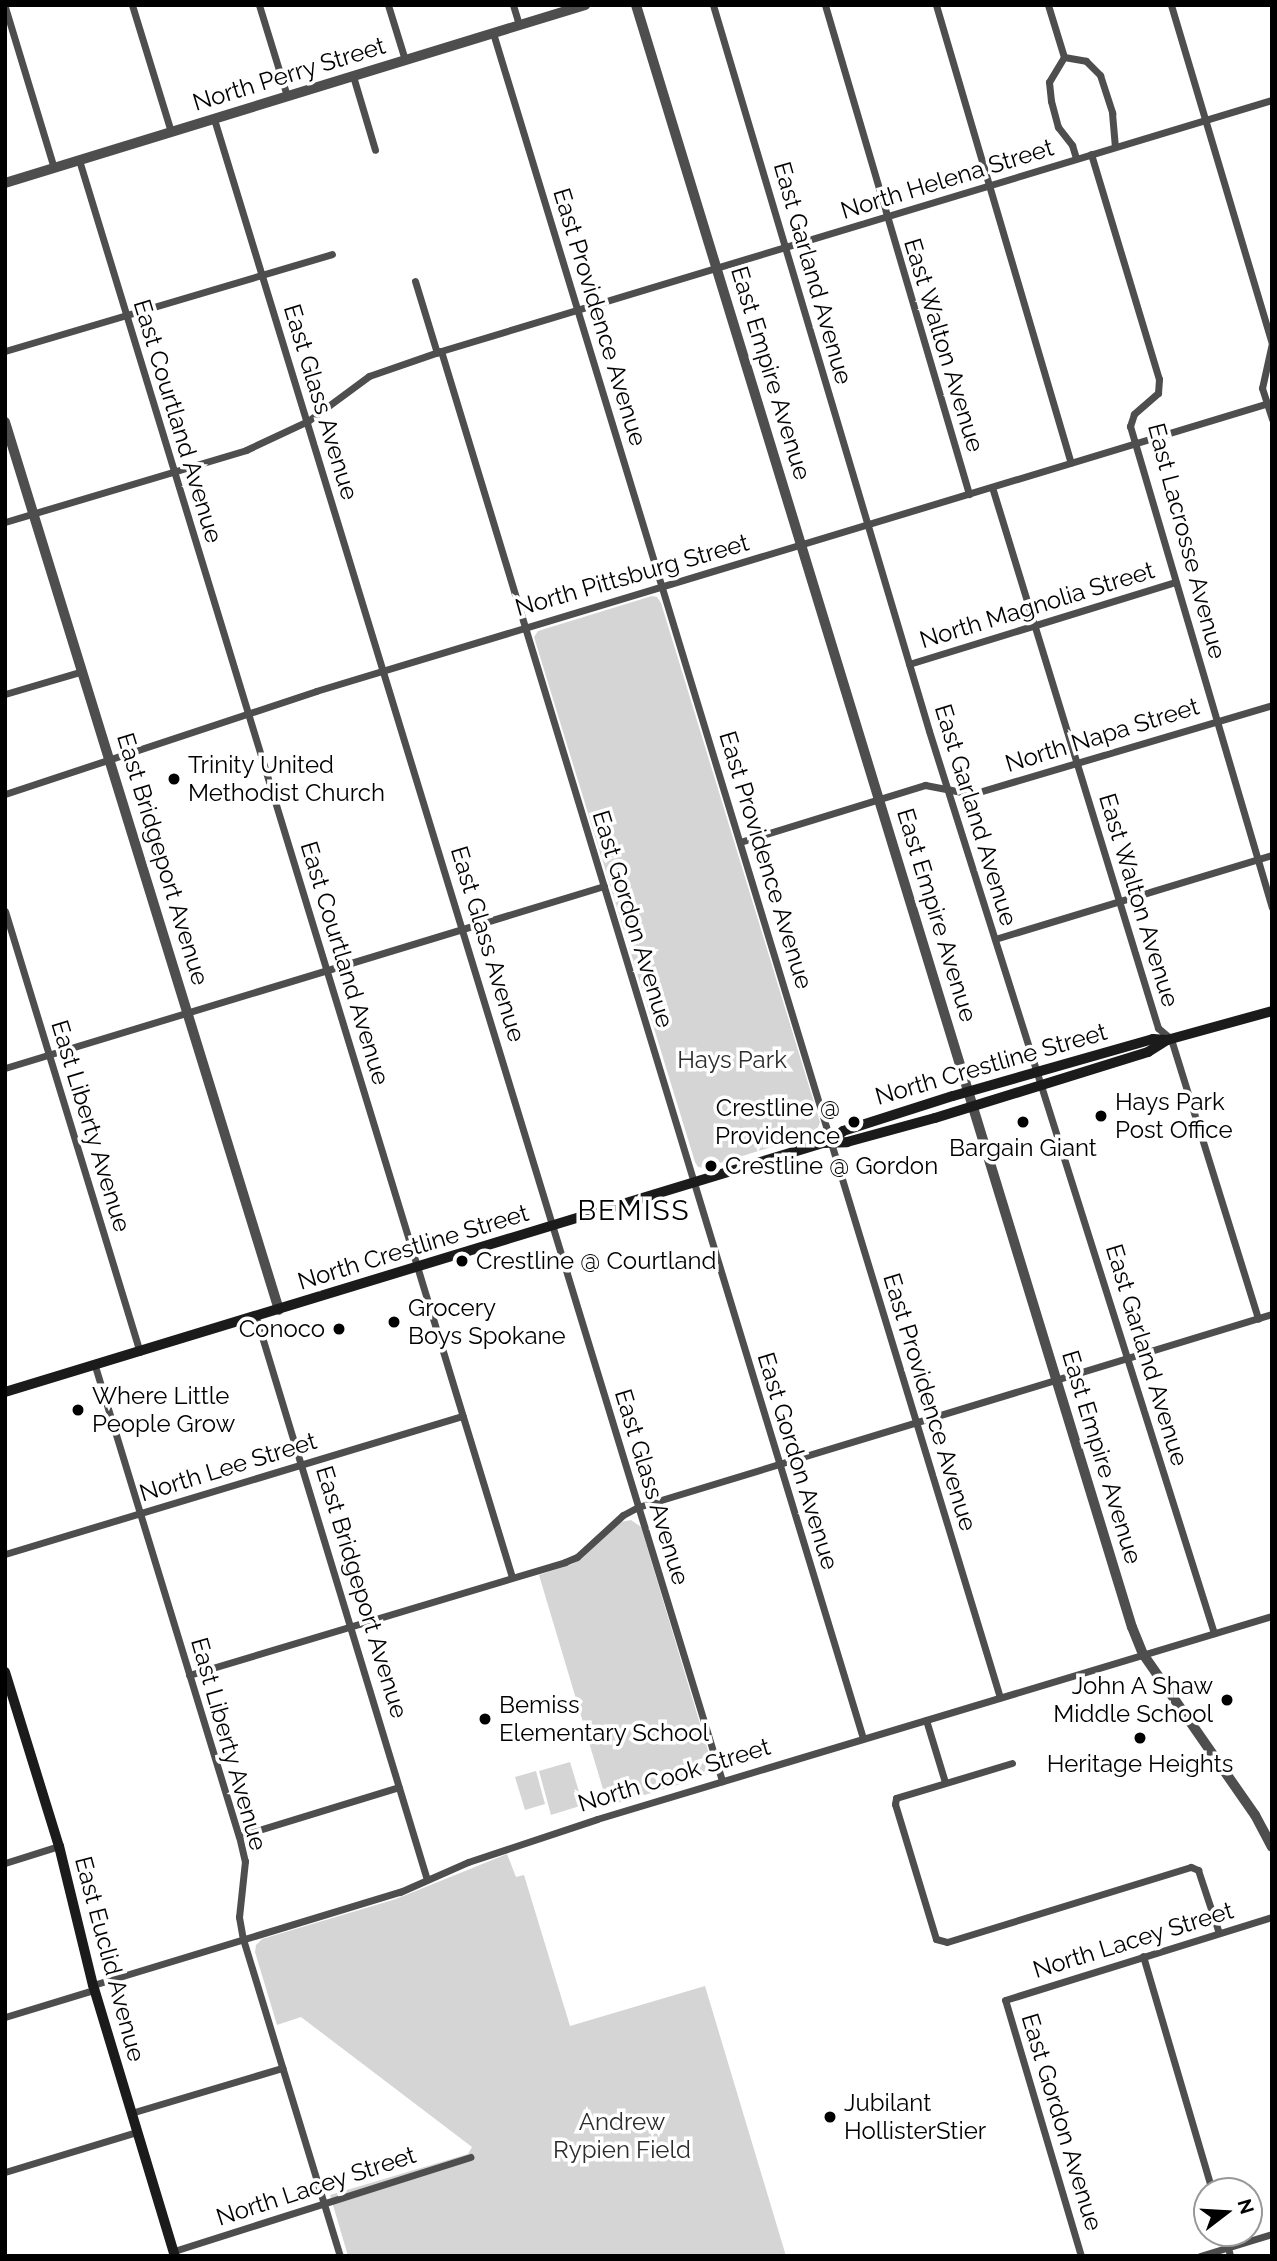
<!DOCTYPE html>
<html>
<head>
<meta charset="utf-8">
<style>
	body { margin:0 }
	#map { position:relative; width:1277px; height:2261px; overflow:hidden; background:#fff; font-family:Raleway,sans-serif }
	div>[style] { position:absolute }
	[style*='--x'] { left:calc(var(--x)*1px); top:calc(var(--y)*1px); width:calc(var(--w)*1px); rotate:calc(var(--a)*1deg) }
	.green>* { inset:0; background:#d5d5d5 }
	.minor>* { height:7px; margin:-3.5px; padding:0 3.5px; transform-origin:3.5px; border-radius:3.5px; background:#4e4e4e }
	.tertiary>* { height:10px; margin:-5px; padding:0 5px; transform-origin:5px; border-radius:5px; background:#4e4e4e }
	.secondary>* { height:10px; margin:-5px; padding:0 5px; transform-origin:5px; border-radius:5px; background:#1b1b1b }
	.dots>* { width:19px; height:19px; translate:-50% -50%; box-sizing:border-box; border:4px solid #fff; border-radius:50% }
	span { translate:-50% -50%; white-space:nowrap; text-align:center; line-height:1.15; -webkit-text-stroke:7px #fff; paint-order:stroke }
	.street-label { font-size:24px; color:#000 }
	.poi-label { font-size:24px; color:#000 }
	.left { translate:0 -50%; text-align:left }
	.right { translate:-100% -50%; text-align:right }
	.park-label { font-size:24px; color:#2c2c2c }
	.quarter-label { font-size:28px; color:#000; letter-spacing:2px }
	.frame { position:absolute; inset:0; border:7px solid #000; pointer-events:none }
	.north { position:absolute; left:1193px; top:2177px; width:70px; height:70px; box-sizing:border-box; background:#fff; border:2px solid #999; border-radius:50%; rotate:73deg; font-size:19px; font-weight:700; line-height:28px; text-align:center; color:#000 }
	.north::after { content:''; display:block; margin:auto; width:24px; height:32px; background:#000; clip-path:polygon(50% 0,100% 100%,50% 72%,0 100%) }
</style>
</head>
<body>
<div id="map">
	<div class="green">
		<div style="clip-path:polygon(652px 596px,657px 597px,661px 603px,820px 1122px,816px 1133px,704px 1168px,698px 1167px,695px 1162px,534px 637px,538px 631px)"></div>
		<div style="clip-path:polygon(631px 1520px,641px 1527px,712px 1764px,707px 1776px,608px 1806px,539px 1575px,573px 1564px,621px 1522px)"></div>
		<div style="clip-path:polygon(570px 1762px,583px 1805px,551px 1815px,539px 1771px)"></div>
		<div style="clip-path:polygon(536px 1771px,545px 1804px,525px 1810px,515px 1777px)"></div>
		<div style="clip-path:polygon(507px 1854px,516px 1877px,524px 1875px,570px 2026px,705px 1986px,786px 2256px,348px 2256px,330px 2195px,468px 2154px,472px 2147px,301px 2017px,277px 2025px,255px 1952px,256px 1945px,262px 1939px,396px 1899px)"></div>
	</div>
	<div class="minor">
		<div style="--x:132;--y:5;--w:133;--a:72.9"></div>
		<div style="--x:259;--y:5;--w:95;--a:72.9"></div>
		<div style="--x:388;--y:5;--w:58;--a:72.8"></div>
		<div style="--x:513;--y:5;--w:21;--a:73"></div>
		<div style="--x:713;--y:5;--w:757;--a:73.43"></div>
		<div style="--x:929;--y:731;--w:946;--a:72.47"></div>
		<div style="--x:825;--y:5;--w:510;--a:73.59"></div>
		<div style="--x:936;--y:5;--w:477;--a:73.6"></div>
		<div style="--x:1048;--y:5;--w:54;--a:72.9"></div>
		<div style="--x:1064;--y:57;--w:29;--a:121"></div>
		<div style="--x:1049;--y:82;--w:19;--a:84"></div>
		<div style="--x:1051;--y:101;--w:27;--a:75"></div>
		<div style="--x:1058;--y:127;--w:23;--a:52"></div>
		<div style="--x:1072;--y:145;--w:14;--a:73"></div>
		<div style="--x:1171;--y:5;--w:353;--a:73.4"></div>
		<div style="--x:1272;--y:343;--w:46;--a:102.5"></div>
		<div style="--x:1262;--y:388;--w:33;--a:72"></div>
		<div style="--x:5;--y:7;--w:168;--a:73.1"></div>
		<div style="--x:493;--y:33;--w:1740;--a:73.06"></div>
		<div style="--x:1064;--y:57;--w:22;--a:10"></div>
		<div style="--x:1086;--y:61;--w:20;--a:45"></div>
		<div style="--x:1100;--y:75;--w:40;--a:72"></div>
		<div style="--x:1112;--y:113;--w:33;--a:85"></div>
		<div style="--x:353;--y:76;--w:77;--a:73.4"></div>
		<div style="--x:214;--y:119;--w:1738;--a:73"></div>
		<div style="--x:1091;--y:154;--w:235;--a:73.2"></div>
		<div style="--x:1159;--y:379;--w:14;--a:94"></div>
		<div style="--x:1158;--y:393;--w:32;--a:139"></div>
		<div style="--x:1134;--y:414;--w:13;--a:108"></div>
		<div style="--x:1130;--y:426;--w:502;--a:73.58"></div>
		<div style="--x:79;--y:160;--w:1482;--a:73.01"></div>
		<div style="--x:415;--y:281;--w:75;--a:73"></div>
		<div style="--x:5;--y:351;--w:341;--a:-16.5"></div>
		<div style="--x:441;--y:351;--w:1450;--a:73.08"></div>
		<div style="--x:992;--y:487;--w:566;--a:72.94"></div>
		<div style="--x:1158;--y:1028;--w:17;--a:40"></div>
		<div style="--x:1171;--y:1039;--w:293;--a:72.7"></div>
		<div style="--x:5;--y:522;--w:252;--a:-16.6"></div>
		<div style="--x:246;--y:450;--w:68;--a:-25.1"></div>
		<div style="--x:308;--y:421;--w:76;--a:-36.4"></div>
		<div style="--x:369;--y:376;--w:76;--a:-19.1"></div>
		<div style="--x:441;--y:351;--w:868;--a:-16.81"></div>
		<div style="--x:909;--y:664;--w:279;--a:-17.1"></div>
		<div style="--x:5;--y:694;--w:81;--a:-16.4"></div>
		<div style="--x:5;--y:794;--w:328;--a:-18.3"></div>
		<div style="--x:316;--y:691;--w:999;--a:-16.82"></div>
		<div style="--x:740;--y:842;--w:194;--a:-17.1"></div>
		<div style="--x:925;--y:785;--w:48;--a:10.8"></div>
		<div style="--x:972;--y:794;--w:313;--a:-16.5"></div>
		<div style="--x:5;--y:911;--w:461;--a:73"></div>
		<div style="--x:995;--y:939;--w:289;--a:-16.9"></div>
		<div style="--x:5;--y:1068;--w:626;--a:-16.9"></div>
		<div style="--x:256;--y:1317;--w:588;--a:73.1"></div>
		<div style="--x:95;--y:1366;--w:492;--a:73"></div>
		<div style="--x:239;--y:1836;--w:26;--a:77"></div>
		<div style="--x:245;--y:1861;--w:56;--a:96.1"></div>
		<div style="--x:239;--y:1917;--w:22;--a:80"></div>
		<div style="--x:243;--y:1939;--w:332;--a:73"></div>
		<div style="--x:5;--y:1554;--w:478;--a:-16.8"></div>
		<div style="--x:189;--y:1675;--w:393;--a:-16.7"></div>
		<div style="--x:565;--y:1562;--w:13;--a:-23"></div>
		<div style="--x:577;--y:1557;--w:62;--a:-42.4"></div>
		<div style="--x:623;--y:1515;--w:17;--a:-28"></div>
		<div style="--x:638;--y:1507;--w:663;--a:-16.93"></div>
		<div style="--x:926;--y:1720;--w:65;--a:73"></div>
		<div style="--x:1012;--y:1763;--w:121;--a:163.2"></div>
		<div style="--x:896;--y:1798;--w:6;--a:99"></div>
		<div style="--x:895;--y:1804;--w:141;--a:73.1"></div>
		<div style="--x:936;--y:1939;--w:11;--a:15"></div>
		<div style="--x:947;--y:1942;--w:255;--a:-17.1"></div>
		<div style="--x:1191;--y:1867;--w:8;--a:23"></div>
		<div style="--x:1198;--y:1870;--w:66;--a:71.6"></div>
		<div style="--x:239;--y:1836;--w:167;--a:-17"></div>
		<div style="--x:5;--y:1863;--w:57;--a:-17.5"></div>
		<div style="--x:1143;--y:1956;--w:245;--a:73.6"></div>
		<div style="--x:93;--y:1985;--w:321;--a:-16.9"></div>
		<div style="--x:400;--y:1892;--w:74;--a:-23.8"></div>
		<div style="--x:468;--y:1862;--w:136;--a:-18.4"></div>
		<div style="--x:597;--y:1819;--w:705;--a:-16.74"></div>
		<div style="--x:5;--y:2017;--w:93;--a:-16.9"></div>
		<div style="--x:131;--y:2113;--w:158;--a:-16.6"></div>
		<div style="--x:5;--y:2172;--w:138;--a:-16.9"></div>
		<div style="--x:1224;--y:2233;--w:24;--a:75"></div>
		<div style="--x:174;--y:2251;--w:311;--a:-17.6"></div>
		<div style="--x:1081;--y:2256;--w:267;--a:-106.5"></div>
		<div style="--x:1005;--y:2000;--w:280;--a:-17.3"></div>
		<div style="--x:1200;--y:2256;--w:75;--a:-17"></div>
	</div>
	<div class="tertiary">
		<div style="--x:636;--y:5;--w:1696;--a:73"></div>
		<div style="--x:1132;--y:1627;--w:29;--a:68"></div>
		<div style="--x:1143;--y:1654;--w:196;--a:55.2"></div>
		<div style="--x:1255;--y:1815;--w:36;--a:62"></div>
		<div style="--x:5;--y:183;--w:607;--a:-17.06"></div>
		<div style="--x:5;--y:422;--w:929;--a:72.85"></div>
	</div>
	<div class="secondary">
		<div style="--x:832;--y:1141;--w:15;--a:-42"></div>
		<div style="--x:843;--y:1131;--w:115;--a:-17.7"></div>
		<div style="--x:953;--y:1096;--w:208;--a:-15.9"></div>
		<div style="--x:1153;--y:1039;--w:14;--a:4"></div>
		<div style="--x:5;--y:1392;--w:855;--a:-16.93"></div>
		<div style="--x:823;--y:1143;--w:24;--a:-2"></div>
		<div style="--x:847;--y:1142;--w:91;--a:-15.3"></div>
		<div style="--x:935;--y:1118;--w:223;--a:-17.2"></div>
		<div style="--x:1148;--y:1052;--w:22;--a:-32"></div>
		<div style="--x:1167;--y:1040;--w:109;--a:-15.4"></div>
		<div style="--x:5;--y:1672;--w:182;--a:72.8"></div>
		<div style="--x:59;--y:1846;--w:143;--a:76.3"></div>
		<div style="--x:93;--y:1985;--w:283;--a:73.2"></div>
	</div>
	<div class="dots">
		<div style="left:174px;top:779px;background:#000"></div>
		<div style="left:1101px;top:1116px;background:#000"></div>
		<div style="left:854px;top:1122px;background:#000"></div>
		<div style="left:1023px;top:1122px;background:#000"></div>
		<div style="left:711px;top:1166px;background:#000"></div>
		<div style="left:462px;top:1261px;background:#000"></div>
		<div style="left:394px;top:1322px;background:#000"></div>
		<div style="left:339px;top:1329px;background:#000"></div>
		<div style="left:78px;top:1410px;background:#000"></div>
		<div style="left:1227px;top:1700px;background:#000"></div>
		<div style="left:485px;top:1719px;background:#000"></div>
		<div style="left:1140px;top:1738px;background:#000"></div>
		<div style="left:830px;top:2117px;background:#000"></div>
	</div>
	<div class="street-label">
		<span style="left:289px;top:74px;rotate:-17deg">North Perry Street</span>
		<span style="left:947px;top:179px;rotate:-17deg">North Helena Street</span>
		<span style="left:813px;top:273px;rotate:74deg">East Garland Avenue</span>
		<span style="left:600px;top:317px;rotate:73deg">East Providence Avenue</span>
		<span style="left:944px;top:345px;rotate:73deg">East Walton Avenue</span>
		<span style="left:771px;top:373px;rotate:73deg">East Empire Avenue</span>
		<span style="left:321px;top:402px;rotate:73deg">East Glass Avenue</span>
		<span style="left:178px;top:421px;rotate:73deg">East Courtland Avenue</span>
		<span style="left:1187px;top:541px;rotate:75deg">East Lacrosse Avenue</span>
		<span style="left:632px;top:575px;rotate:-16deg">North Pittsburg Street</span>
		<span style="left:1037px;top:605px;rotate:-17deg">North Magnolia Street</span>
		<span style="left:1102px;top:735px;rotate:-17deg">North Napa Street</span>
		<span style="left:976px;top:815px;rotate:73deg">East Garland Avenue</span>
		<span style="left:163px;top:859px;rotate:73deg">East Bridgeport Avenue</span>
		<span style="left:766px;top:860px;rotate:73deg">East Providence Avenue</span>
		<span style="left:1139px;top:900px;rotate:73deg">East Walton Avenue</span>
		<span style="left:937px;top:915px;rotate:73deg">East Empire Avenue</span>
		<span style="left:633px;top:919px;rotate:73deg">East Gordon Avenue</span>
		<span style="left:488px;top:944px;rotate:73deg">East Glass Avenue</span>
		<span style="left:345px;top:963px;rotate:73deg">East Courtland Avenue</span>
		<span style="left:991px;top:1064px;rotate:-16deg">North Crestline Street</span>
		<span style="left:91px;top:1126px;rotate:73deg">East Liberty Avenue</span>
		<span style="left:413px;top:1247px;rotate:-17deg">North Crestline Street</span>
		<span style="left:1147px;top:1355px;rotate:73deg">East Garland Avenue</span>
		<span style="left:930px;top:1402px;rotate:73deg">East Providence Avenue</span>
		<span style="left:1102px;top:1457px;rotate:73deg">East Empire Avenue</span>
		<span style="left:798px;top:1461px;rotate:73deg">East Gordon Avenue</span>
		<span style="left:228px;top:1467px;rotate:-17deg">North Lee Street</span>
		<span style="left:652px;top:1487px;rotate:73deg">East Glass Avenue</span>
		<span style="left:362px;top:1592px;rotate:73deg">East Bridgeport Avenue</span>
		<span style="left:229px;top:1744px;rotate:74deg">East Liberty Avenue</span>
		<span style="left:674px;top:1775px;rotate:-17deg">North Cook Street</span>
		<span style="left:1133px;top:1940px;rotate:-17deg">North Lacey Street</span>
		<span style="left:110px;top:1959px;rotate:75deg">East Euclid Avenue</span>
		<span style="left:1062px;top:2122px;rotate:73deg">East Gordon Avenue</span>
		<span style="left:316px;top:2186px;rotate:-18deg">North Lacey Street</span>
	</div>
	<div class="poi-label">
		<span class="left" style="left:188px;top:779px">Trinity United<br>Methodist Church</span>
		<span class="left" style="left:1115px;top:1116px">Hays Park<br>Post Office</span>
		<span class="right" style="left:840px;top:1122px">Crestline @<br>Providence</span>
		<span style="left:1023px;top:1148px">Bargain Giant</span>
		<span class="left" style="left:725px;top:1166px">Crestline @ Gordon</span>
		<span class="left" style="left:476px;top:1261px">Crestline @ Courtland</span>
		<span class="left" style="left:408px;top:1322px">Grocery<br>Boys Spokane</span>
		<span class="right" style="left:325px;top:1329px">Conoco</span>
		<span class="left" style="left:92px;top:1410px">Where Little<br>People Grow</span>
		<span class="right" style="left:1213px;top:1700px">John A Shaw<br>Middle School</span>
		<span class="left" style="left:499px;top:1719px">Bemiss<br>Elementary School</span>
		<span style="left:1140px;top:1764px">Heritage Heights</span>
		<span class="left" style="left:844px;top:2117px">Jubilant<br>HollisterStier</span>
	</div>
	<div class="park-label">
		<span style="left:732px;top:1060px">Hays Park</span>
		<span style="left:622px;top:2136px">Andrew<br>Rypien Field</span>
	</div>
	<div class="quarter-label">
		<span style="left:634px;top:1211px">BEMISS</span>
	</div>
	<div class="frame"></div>
	<div class="north">N</div>
</div>
</body>
</html>
